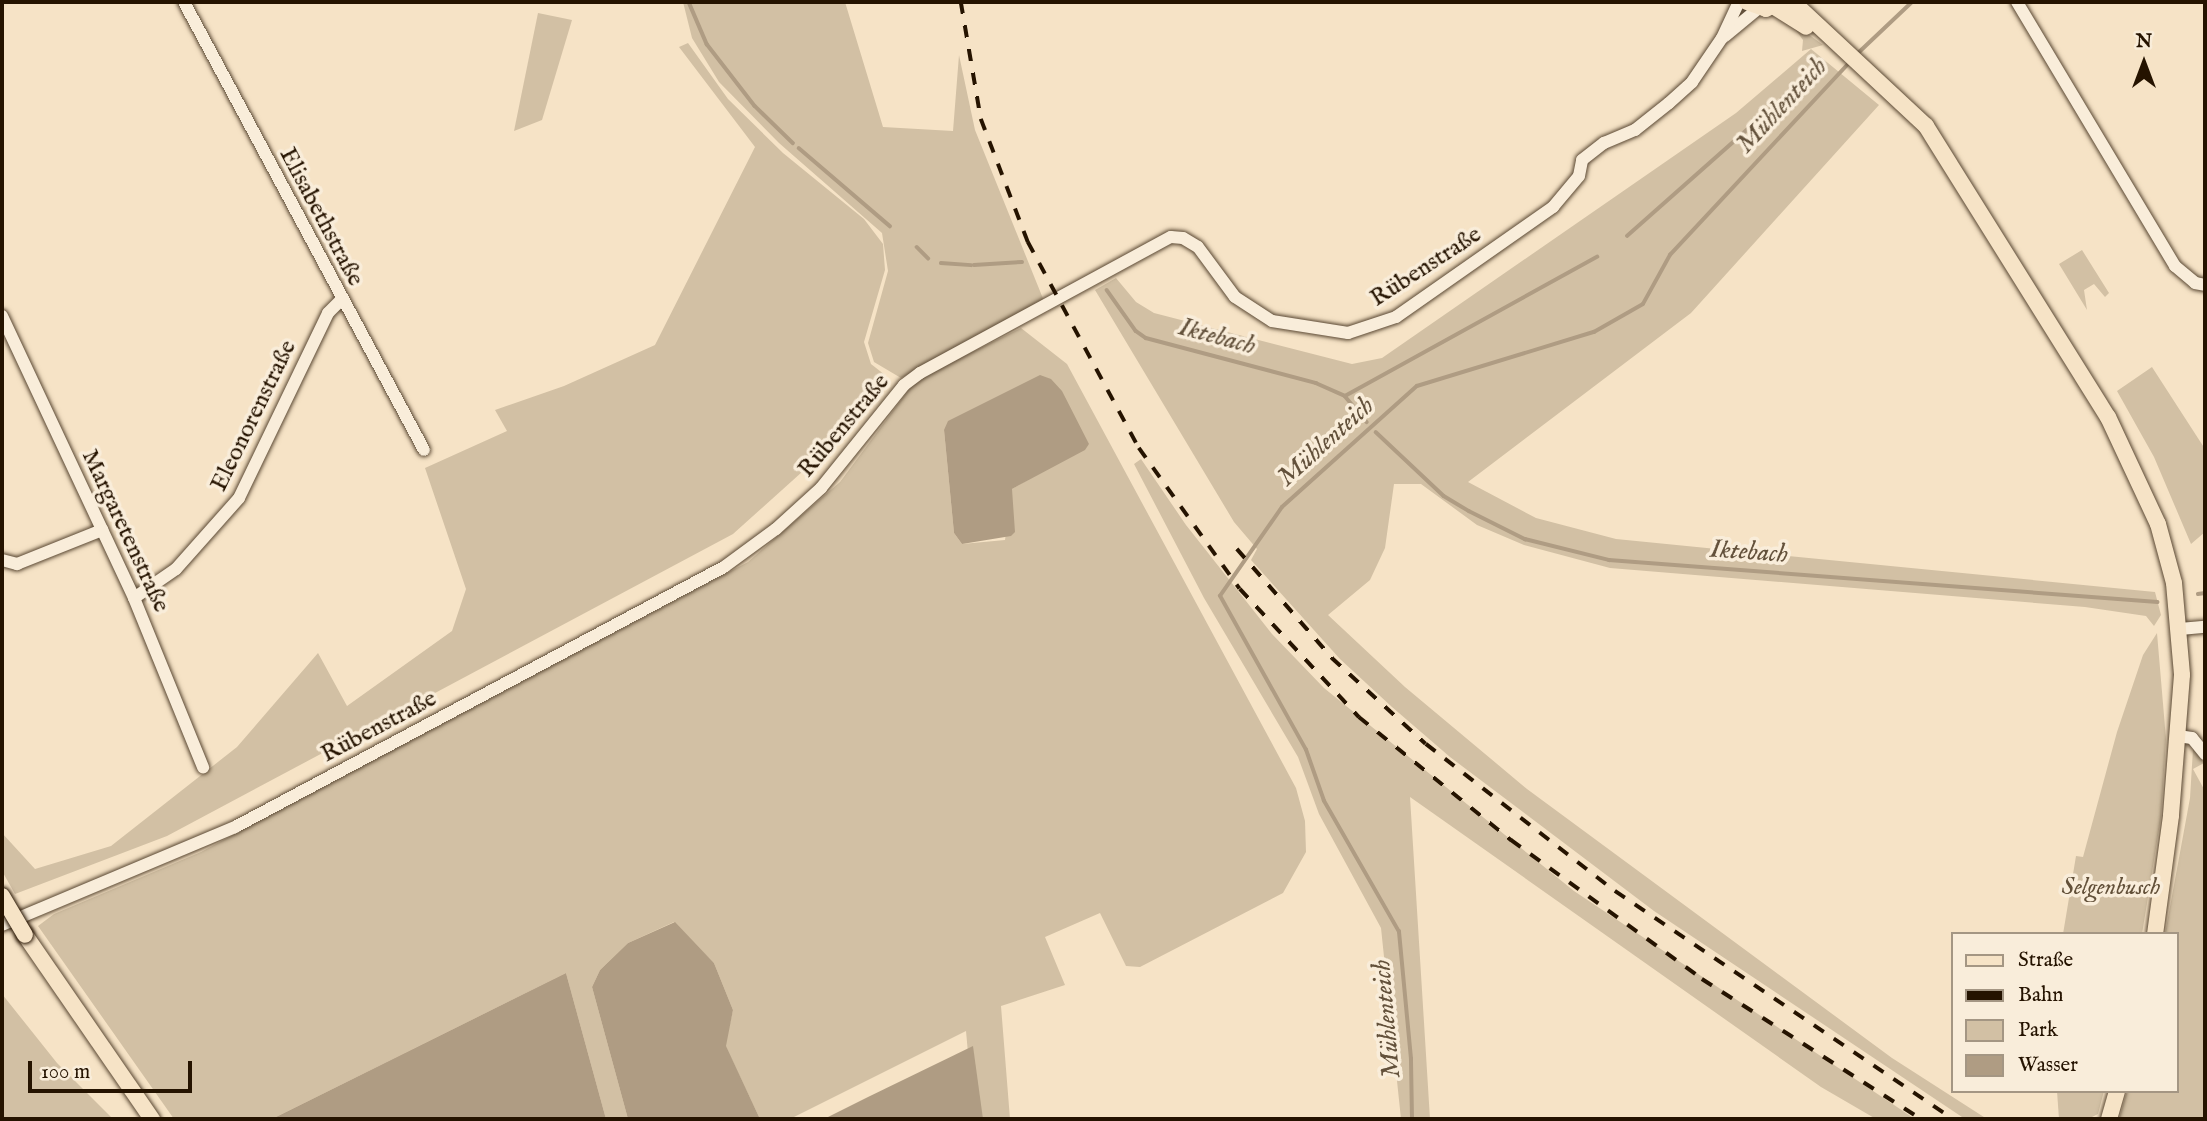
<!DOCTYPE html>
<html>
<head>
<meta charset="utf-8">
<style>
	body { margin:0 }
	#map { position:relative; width:2207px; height:1121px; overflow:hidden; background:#f6e3c6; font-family:"IM FELL English",serif }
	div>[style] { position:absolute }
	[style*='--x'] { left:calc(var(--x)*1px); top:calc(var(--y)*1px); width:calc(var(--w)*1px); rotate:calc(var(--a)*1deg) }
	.green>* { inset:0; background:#d2c0a4 }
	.water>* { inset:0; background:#af9c83 }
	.stream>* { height:3.5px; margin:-1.75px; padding:0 1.75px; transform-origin:1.75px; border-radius:1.75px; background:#af9c83 }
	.roads { filter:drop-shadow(0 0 2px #594732) drop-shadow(0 0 2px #594732) }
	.minor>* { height:12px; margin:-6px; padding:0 6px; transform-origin:6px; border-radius:6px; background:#f9edda }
	.major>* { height:16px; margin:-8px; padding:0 8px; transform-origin:8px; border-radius:8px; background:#f6e3c6 }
	.rail>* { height:3.5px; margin-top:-1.75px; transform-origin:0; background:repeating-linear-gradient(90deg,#251300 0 12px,transparent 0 24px) }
	.bridges { filter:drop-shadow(0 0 2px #251300) drop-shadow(0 0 2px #251300) }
	.major-bridge>* { height:16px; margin:-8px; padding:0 8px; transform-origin:8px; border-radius:8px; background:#f6e3c6 }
	span { translate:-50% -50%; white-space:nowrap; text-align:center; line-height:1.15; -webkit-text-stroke:7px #f9edda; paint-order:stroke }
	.street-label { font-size:24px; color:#251300 }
	.park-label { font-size:24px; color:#625039; font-style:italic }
	.water-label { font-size:26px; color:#63513b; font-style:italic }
	.frame { position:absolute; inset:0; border:4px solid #251300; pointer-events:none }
	.legend { position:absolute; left:1951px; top:932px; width:228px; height:161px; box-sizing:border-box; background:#f9edda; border:2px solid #a49683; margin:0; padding:9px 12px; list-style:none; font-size:21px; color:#251300 }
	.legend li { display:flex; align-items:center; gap:14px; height:35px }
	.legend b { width:35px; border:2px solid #a49683 }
	.north { position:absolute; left:2109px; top:28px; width:70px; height:70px; -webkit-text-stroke:5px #f9edda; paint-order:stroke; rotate:0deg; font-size:19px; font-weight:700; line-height:28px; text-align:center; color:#251300 }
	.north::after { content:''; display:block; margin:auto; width:24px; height:32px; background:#251300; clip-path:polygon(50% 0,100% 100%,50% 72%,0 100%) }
	.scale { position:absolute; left:28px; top:1061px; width:164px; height:32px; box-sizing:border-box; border:4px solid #251300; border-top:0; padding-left:9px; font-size:21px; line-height:24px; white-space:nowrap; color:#251300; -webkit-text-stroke:5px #f9edda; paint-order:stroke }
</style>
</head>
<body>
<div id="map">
	<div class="green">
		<div style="clip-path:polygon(683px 2px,845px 2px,883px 127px,953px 131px,959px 55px,975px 130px,1044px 301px,901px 378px,874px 362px,868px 343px,888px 271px,882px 233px,779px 143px,719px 82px,692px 38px)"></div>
		<div style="clip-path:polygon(538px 13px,572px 20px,542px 120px,514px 131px)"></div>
		<div style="clip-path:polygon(1790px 22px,1800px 28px,1823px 45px,1802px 51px,1803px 40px)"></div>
		<div style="clip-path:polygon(688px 43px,728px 99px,783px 153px,864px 219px,883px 244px,885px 270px,864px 342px,871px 364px,885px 375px,852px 427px,733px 534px,167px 836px,15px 894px,2px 871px,2px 833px,35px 869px,111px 846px,237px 747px,318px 653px,347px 706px,452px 631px,466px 589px,425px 468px,507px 431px,495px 410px,564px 386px,655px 345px,755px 147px,679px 47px)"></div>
		<div style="clip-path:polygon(1811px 49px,1879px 105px,1691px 313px,1468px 482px,1536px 518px,1616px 539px,2155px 592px,2161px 615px,2154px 626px,2146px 616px,2085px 607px,1610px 568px,1524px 545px,1477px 525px,1421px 484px,1394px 484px,1385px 548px,1370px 580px,1328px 615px,1405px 687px,1527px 789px,1892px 1058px,1987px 1119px,1965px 1119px,1654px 911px,1450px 757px,1392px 707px,1340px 659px,1251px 560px,1257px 549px,1234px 522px,1095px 290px,1116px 278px,1136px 302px,1154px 313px,1352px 364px,1382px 358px,1736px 113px)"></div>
		<div style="clip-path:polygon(2082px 250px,2109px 293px,2105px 297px,2094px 284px,2084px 290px,2087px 310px,2059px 264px)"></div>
		<div style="clip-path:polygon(evenodd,1021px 328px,1067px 364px,1296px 788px,1305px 821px,1306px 852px,1283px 893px,1140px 967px,1126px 966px,1100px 913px,1045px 937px,1065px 985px,1001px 1006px,1010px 1119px,974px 1119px,966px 1031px,790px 1119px,760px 1119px,725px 1045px,733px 1010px,714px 963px,674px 922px,628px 943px,600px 970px,592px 987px,628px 1119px,606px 1119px,566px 973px,272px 1119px,174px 1119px,38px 926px,54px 914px,201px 852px,748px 562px,840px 482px,916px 380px,1021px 328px,944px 430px,1089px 444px,1012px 489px,1005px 540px,962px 544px,954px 533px,944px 430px)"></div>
		<div style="clip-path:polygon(2152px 367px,2205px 449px,2205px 532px,2191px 544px,2154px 457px,2117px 391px)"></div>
		<div style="clip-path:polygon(1141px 459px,1186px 525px,1272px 634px,1324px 688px,1574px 891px,1915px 1119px,1876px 1119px,1821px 1087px,1410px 797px,1430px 1119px,1401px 1119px,1381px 928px,1319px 814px,1298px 757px,1204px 598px,1134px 464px)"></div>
		<div style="clip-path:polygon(2157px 633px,2166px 739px,2161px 817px,2142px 934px,2063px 934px,2076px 856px,2083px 857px,2117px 732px,2143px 655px)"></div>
		<div style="clip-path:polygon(2193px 749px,2204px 763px,2193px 769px,2205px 791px,2205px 1119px,2119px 1119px,2127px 1091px,2177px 1091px,2177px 934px,2165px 934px,2190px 798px)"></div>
		<div style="clip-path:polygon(2px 994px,57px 1063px,113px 1119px,2px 1119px)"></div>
		<div style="clip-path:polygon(2057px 1091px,2104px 1091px,2098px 1114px,2088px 1119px,2059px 1119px)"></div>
	</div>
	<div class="water">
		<div style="clip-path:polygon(1040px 375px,1051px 379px,1062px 391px,1089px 444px,1085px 450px,1012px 489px,1015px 532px,1011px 536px,962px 544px,954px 533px,944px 430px,948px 421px)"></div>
		<div style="clip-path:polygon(675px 922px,714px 963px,733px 1010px,726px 1046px,760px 1119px,628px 1119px,592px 987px,600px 970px,628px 943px)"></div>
		<div style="clip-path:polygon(566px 973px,606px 1119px,272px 1119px)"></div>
		<div style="clip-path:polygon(973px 1046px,983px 1119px,824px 1119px,868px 1097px)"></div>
	</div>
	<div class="stream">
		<div style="--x:689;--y:2;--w:46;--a:66.8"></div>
		<div style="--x:707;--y:44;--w:78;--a:52.3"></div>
		<div style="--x:755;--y:106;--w:53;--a:44.2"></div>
		<div style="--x:1856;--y:55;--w:77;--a:-43.4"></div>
		<div style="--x:799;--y:148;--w:120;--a:40.6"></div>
		<div style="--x:1627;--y:236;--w:252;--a:-41.5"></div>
		<div style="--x:917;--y:247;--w:16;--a:45"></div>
		<div style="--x:941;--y:263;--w:30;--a:4"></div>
		<div style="--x:974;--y:265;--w:48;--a:-3.6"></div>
		<div style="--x:1107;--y:290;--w:50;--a:54.7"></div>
		<div style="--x:1136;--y:331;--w:12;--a:35"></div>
		<div style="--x:1146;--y:338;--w:176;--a:14.8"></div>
		<div style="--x:1316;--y:383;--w:32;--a:24"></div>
		<div style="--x:1345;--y:396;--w:34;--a:50"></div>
		<div style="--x:1345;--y:396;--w:288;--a:-28.9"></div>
		<div style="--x:1376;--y:432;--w:93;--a:43.3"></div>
		<div style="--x:1444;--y:496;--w:29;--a:31"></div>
		<div style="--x:1469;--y:511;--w:63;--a:26.6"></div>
		<div style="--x:1525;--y:539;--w:87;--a:14"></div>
		<div style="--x:1609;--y:560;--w:550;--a:4.38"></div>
		<div style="--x:2198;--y:594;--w:7;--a:-8"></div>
		<div style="--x:1412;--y:1119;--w:60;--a:-91"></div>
		<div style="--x:1411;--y:1059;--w:128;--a:-95.4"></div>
		<div style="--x:1399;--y:932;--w:151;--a:-119.8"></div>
		<div style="--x:1324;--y:801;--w:54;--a:-109.4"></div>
		<div style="--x:1306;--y:750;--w:176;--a:-119.2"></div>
		<div style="--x:1220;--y:596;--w:108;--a:-55.1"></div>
		<div style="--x:1282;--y:507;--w:181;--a:-41.9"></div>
		<div style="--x:1417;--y:386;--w:185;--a:-17"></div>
		<div style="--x:1594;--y:332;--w:56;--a:-29.7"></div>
		<div style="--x:1643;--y:304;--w:56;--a:-61.1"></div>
		<div style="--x:1670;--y:255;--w:265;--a:-47"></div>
	</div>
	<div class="roads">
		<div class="minor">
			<div style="--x:184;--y:2;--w:508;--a:61.82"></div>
			<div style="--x:2017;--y:2;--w:308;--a:59.1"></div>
			<div style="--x:2175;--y:266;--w:26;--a:40"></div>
			<div style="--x:2195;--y:283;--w:10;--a:11"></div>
			<div style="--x:1725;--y:36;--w:44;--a:-39.5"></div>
			<div style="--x:2;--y:316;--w:311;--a:64.9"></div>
			<div style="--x:134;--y:598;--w:183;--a:67.8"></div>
			<div style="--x:2;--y:560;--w:16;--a:15"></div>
			<div style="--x:17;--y:564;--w:92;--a:-21.8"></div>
			<div style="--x:134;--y:598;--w:51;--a:-34.6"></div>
			<div style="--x:176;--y:569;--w:95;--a:-48.4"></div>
			<div style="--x:239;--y:498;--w:205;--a:-64.3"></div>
			<div style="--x:328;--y:313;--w:18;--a:-45"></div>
			<div style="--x:2180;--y:629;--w:25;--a:-5"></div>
			<div style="--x:2178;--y:736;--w:14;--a:8"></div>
			<div style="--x:2192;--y:738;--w:21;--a:51"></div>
			<div style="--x:2;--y:925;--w:253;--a:-22.8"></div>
			<div style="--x:235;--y:827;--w:554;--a:-28"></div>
			<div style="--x:724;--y:567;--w:64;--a:-36.2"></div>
			<div style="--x:776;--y:529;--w:61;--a:-42.3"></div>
			<div style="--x:821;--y:488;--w:132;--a:-51.1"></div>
			<div style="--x:904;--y:385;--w:20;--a:-37"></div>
			<div style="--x:920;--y:373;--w:285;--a:-28.5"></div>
			<div style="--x:1171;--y:237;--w:12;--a:5"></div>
			<div style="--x:1183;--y:238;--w:17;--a:31"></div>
			<div style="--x:1198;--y:247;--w:62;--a:53.5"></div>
			<div style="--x:1235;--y:297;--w:44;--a:33"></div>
			<div style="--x:1272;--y:321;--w:77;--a:9"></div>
			<div style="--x:1348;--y:333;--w:51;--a:-18.4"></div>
			<div style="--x:1396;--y:317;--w:192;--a:-35"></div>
			<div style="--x:1553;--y:207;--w:40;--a:-50"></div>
			<div style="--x:1579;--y:176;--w:16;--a:-79"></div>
			<div style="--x:1582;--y:160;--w:28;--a:-38"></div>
			<div style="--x:1604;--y:143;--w:34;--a:-23"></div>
			<div style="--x:1635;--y:130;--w:43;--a:-38.5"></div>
			<div style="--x:1669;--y:103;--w:31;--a:-42"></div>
			<div style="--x:1692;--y:82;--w:53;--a:-55.7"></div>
			<div style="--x:1722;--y:38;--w:40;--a:-65"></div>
		</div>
		<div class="major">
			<div style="--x:1747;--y:2;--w:20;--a:20"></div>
			<div style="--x:1766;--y:9;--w:15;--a:-28"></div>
			<div style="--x:1793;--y:2;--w:182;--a:43"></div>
			<div style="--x:1926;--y:126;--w:343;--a:58"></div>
			<div style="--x:2108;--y:417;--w:118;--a:65"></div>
			<div style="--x:2158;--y:524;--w:61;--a:74.8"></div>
			<div style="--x:2174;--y:583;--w:92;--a:85"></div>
			<div style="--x:2182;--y:675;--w:141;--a:94.5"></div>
			<div style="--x:2171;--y:816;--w:119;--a:97.7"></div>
			<div style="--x:1773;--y:6;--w:39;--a:32"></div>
			<div style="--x:25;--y:935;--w:224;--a:55.4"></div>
			<div style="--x:2109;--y:1119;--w:29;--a:-74"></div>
		</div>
	</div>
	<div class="rail">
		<div style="--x:961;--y:2;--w:119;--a:80.3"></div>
		<div style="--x:981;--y:119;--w:132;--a:69.1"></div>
		<div style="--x:1028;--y:242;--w:234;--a:61.7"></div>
		<div style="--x:1139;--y:448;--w:173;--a:54.4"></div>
		<div style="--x:1240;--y:589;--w:175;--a:47.1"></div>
		<div style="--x:1359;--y:717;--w:196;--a:39"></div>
		<div style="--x:1511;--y:840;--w:236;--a:36"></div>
		<div style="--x:1702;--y:979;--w:260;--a:32.6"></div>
		<div style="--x:1237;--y:549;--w:145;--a:48.9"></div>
		<div style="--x:1332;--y:658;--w:127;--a:42.5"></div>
		<div style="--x:1426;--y:744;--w:239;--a:37.9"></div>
		<div style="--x:1615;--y:891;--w:408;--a:34"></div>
	</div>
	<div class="bridges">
		<div class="major-bridge">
			<div style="--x:2;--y:896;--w:45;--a:59.5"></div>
		</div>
	</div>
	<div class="street-label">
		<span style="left:321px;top:217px;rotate:62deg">Elisabethstraße</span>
		<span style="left:1426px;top:267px;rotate:-33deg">Rübenstraße</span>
		<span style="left:254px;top:416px;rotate:-64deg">Eleonorenstraße</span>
		<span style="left:844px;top:426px;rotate:-50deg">Rübenstraße</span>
		<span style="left:125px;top:531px;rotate:65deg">Margaretenstraße</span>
		<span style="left:379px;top:727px;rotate:-28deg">Rübenstraße</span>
	</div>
	<div class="park-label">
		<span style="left:2111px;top:888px">Selgenbusch</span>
	</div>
	<div class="water-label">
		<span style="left:1782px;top:106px;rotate:-47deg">Mühlenteich</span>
		<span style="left:1217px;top:337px;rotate:15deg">Iktebach</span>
		<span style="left:1326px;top:442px;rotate:-42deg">Mühlenteich</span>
		<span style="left:1749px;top:552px;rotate:4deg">Iktebach</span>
		<span style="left:1387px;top:1019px;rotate:-95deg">Mühlenteich</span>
	</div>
	<div class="frame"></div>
	<ul class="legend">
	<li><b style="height:9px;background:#f6e3c6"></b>Straße</li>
	<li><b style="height:9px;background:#251300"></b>Bahn</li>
	<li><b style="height:19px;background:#d2c0a4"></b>Park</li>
	<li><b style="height:19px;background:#af9c83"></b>Wasser</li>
	</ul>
	<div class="north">N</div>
	<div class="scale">100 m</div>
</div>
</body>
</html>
